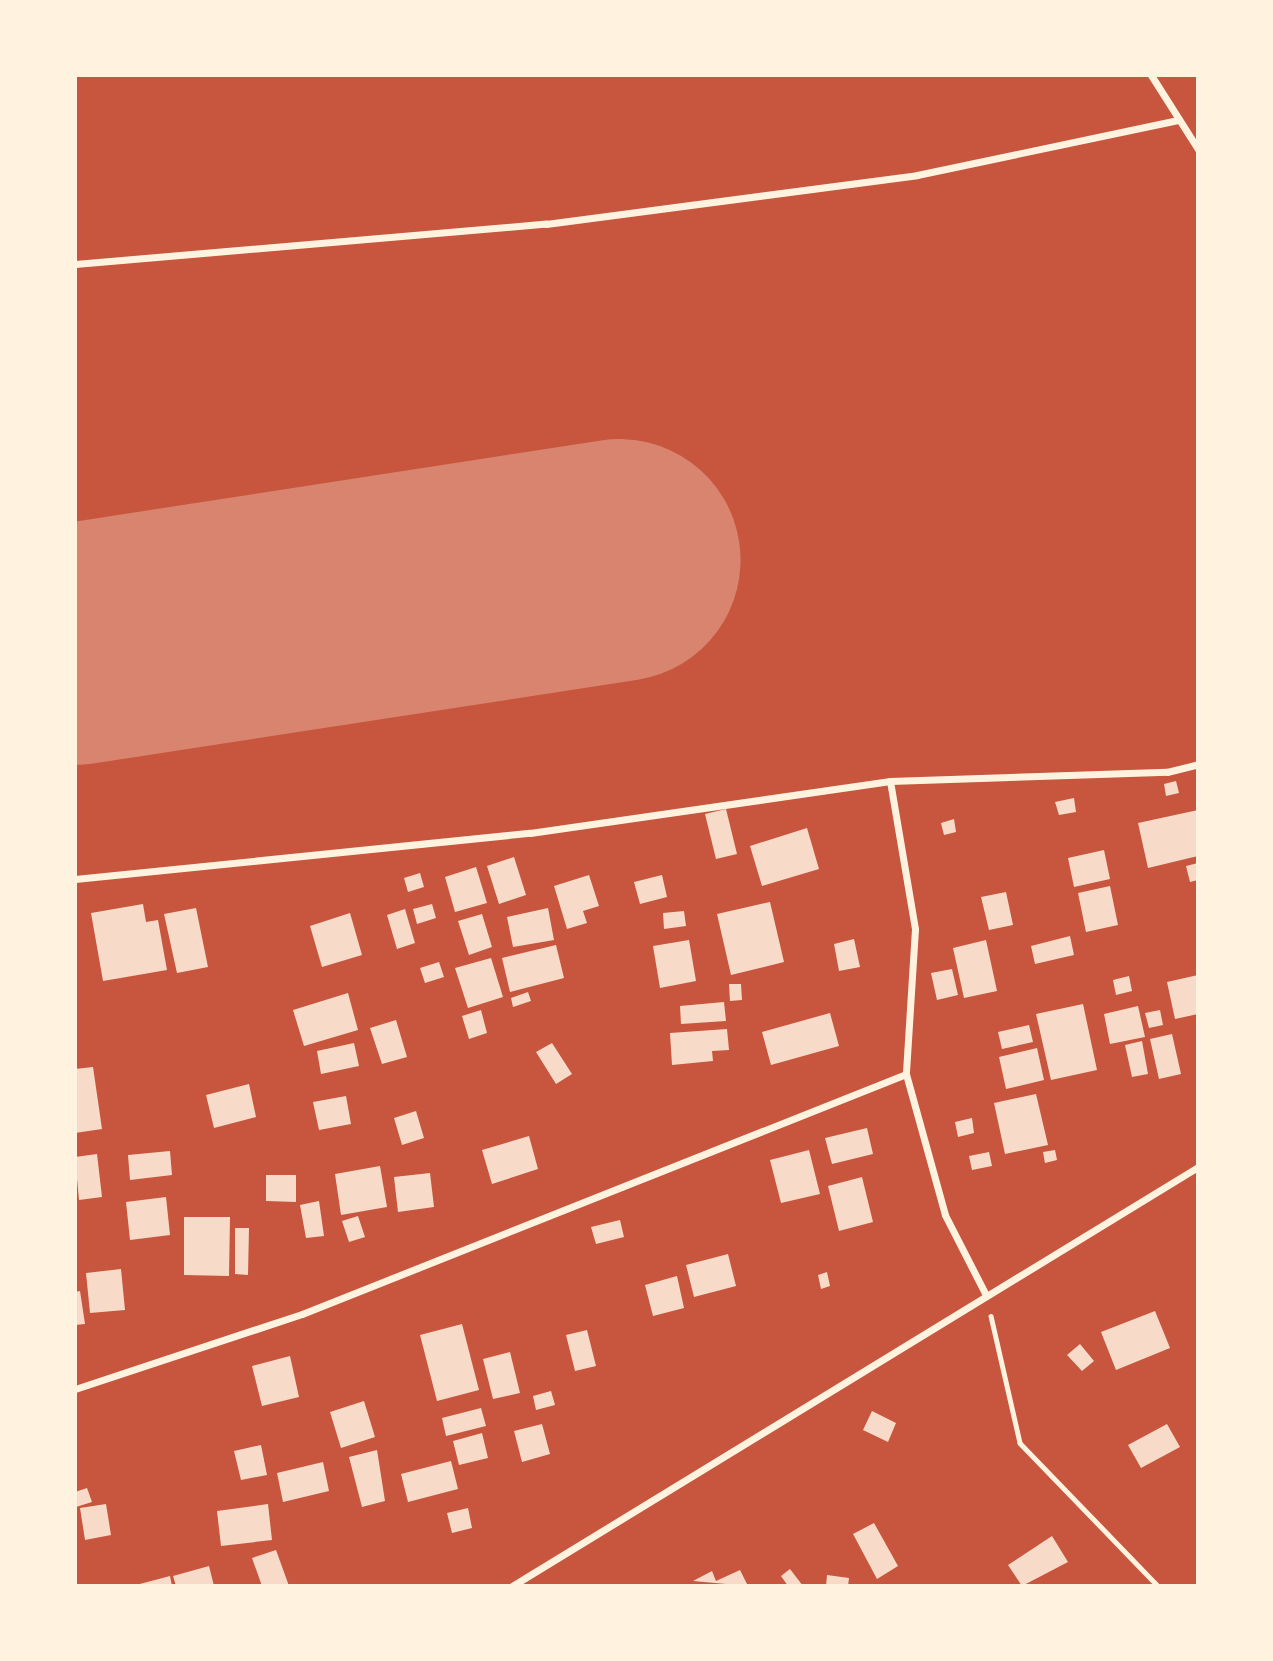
<!DOCTYPE html>
<html>
<head>
<meta charset="utf-8">
<style>
	body { margin:0 }
	#map { position:relative; width:1273px; height:1661px; overflow:hidden; background:#c8553d; font-family:"Source Serif 4",serif }
	div>[style] { position:absolute }
	[style*='--x'] { left:calc(var(--x)*1px); top:calc(var(--y)*1px); width:calc(var(--w)*1px); rotate:calc(var(--a)*1deg) }
	.runway>* { height:242px; margin:-121px; padding:0 121px; transform-origin:121px; border-radius:121px; background:#d8846e }
	.building>* { inset:0; background:#f7dbc8 }
	.path>* { height:4.5px; margin:-2.25px; padding:0 2.25px; transform-origin:2.25px; border-radius:2.25px; background:#fff3e0 }
	.minor>* { height:7px; margin:-3.5px; padding:0 3.5px; transform-origin:3.5px; border-radius:3.5px; background:#fff3e0 }
	span { translate:-50% -50%; white-space:nowrap; text-align:center; line-height:1.15; -webkit-text-stroke:7px #fff3e0; paint-order:stroke }
	.frame { position:absolute; inset:0; border:77px solid #fff3e0; pointer-events:none }
</style>
</head>
<body>
<div id="map">
	<div class="runway">
		<div style="--x:75;--y:644;--w:551;--a:-8.76"></div>
	</div>
	<div class="building">
		<div style="clip-path:polygon(1176px 781px,1179px 793px,1166px 796px,1164px 784px)"></div>
		<div style="clip-path:polygon(1074px 798px,1076px 812px,1059px 815px,1055px 802px)"></div>
		<div style="clip-path:polygon(726px 809px,737px 854px,716px 859px,705px 814px)"></div>
		<div style="clip-path:polygon(1198px 810px,1198px 856px,1148px 868px,1138px 823px)"></div>
		<div style="clip-path:polygon(954px 819px,956px 832px,944px 835px,941px 823px)"></div>
		<div style="clip-path:polygon(807px 828px,819px 869px,762px 886px,750px 846px)"></div>
		<div style="clip-path:polygon(1104px 850px,1110px 879px,1074px 887px,1068px 858px)"></div>
		<div style="clip-path:polygon(514px 857px,526px 895px,499px 904px,487px 866px)"></div>
		<div style="clip-path:polygon(1198px 863px,1198px 880px,1190px 882px,1186px 866px)"></div>
		<div style="clip-path:polygon(476px 867px,487px 903px,455px 912px,445px 877px)"></div>
		<div style="clip-path:polygon(420px 873px,424px 887px,408px 892px,404px 878px)"></div>
		<div style="clip-path:polygon(589px 875px,599px 906px,583px 911px,587px 923px,567px 929px,554px 886px)"></div>
		<div style="clip-path:polygon(662px 875px,667px 897px,640px 904px,634px 882px)"></div>
		<div style="clip-path:polygon(1110px 886px,1118px 925px,1086px 932px,1078px 893px)"></div>
		<div style="clip-path:polygon(1006px 892px,1013px 925px,989px 930px,981px 897px)"></div>
		<div style="clip-path:polygon(770px 902px,784px 962px,731px 975px,717px 914px)"></div>
		<div style="clip-path:polygon(143px 904px,146px 922px,158px 920px,167px 970px,103px 981px,91px 913px)"></div>
		<div style="clip-path:polygon(432px 904px,436px 918px,417px 924px,413px 909px)"></div>
		<div style="clip-path:polygon(196px 908px,208px 967px,177px 973px,164px 914px)"></div>
		<div style="clip-path:polygon(548px 908px,554px 940px,513px 947px,507px 917px)"></div>
		<div style="clip-path:polygon(405px 909px,415px 943px,397px 949px,387px 915px)"></div>
		<div style="clip-path:polygon(684px 911px,686px 926px,664px 929px,663px 913px)"></div>
		<div style="clip-path:polygon(350px 913px,362px 955px,322px 967px,310px 926px)"></div>
		<div style="clip-path:polygon(482px 914px,492px 947px,469px 955px,458px 921px)"></div>
		<div style="clip-path:polygon(1070px 936px,1074px 955px,1035px 964px,1031px 946px)"></div>
		<div style="clip-path:polygon(854px 939px,860px 967px,839px 971px,834px 944px)"></div>
		<div style="clip-path:polygon(689px 940px,696px 981px,660px 988px,653px 946px)"></div>
		<div style="clip-path:polygon(986px 940px,997px 991px,964px 998px,953px 948px)"></div>
		<div style="clip-path:polygon(556px 945px,564px 978px,510px 992px,502px 958px)"></div>
		<div style="clip-path:polygon(491px 958px,503px 997px,468px 1008px,455px 968px)"></div>
		<div style="clip-path:polygon(439px 962px,444px 977px,425px 983px,420px 968px)"></div>
		<div style="clip-path:polygon(952px 969px,958px 995px,937px 1000px,931px 973px)"></div>
		<div style="clip-path:polygon(1198px 975px,1198px 1014px,1175px 1019px,1167px 982px)"></div>
		<div style="clip-path:polygon(1129px 976px,1132px 991px,1116px 995px,1113px 980px)"></div>
		<div style="clip-path:polygon(729px 984px,741px 984px,742px 1000px,730px 1001px)"></div>
		<div style="clip-path:polygon(528px 992px,531px 1001px,513px 1007px,511px 998px)"></div>
		<div style="clip-path:polygon(348px 993px,358px 1030px,304px 1046px,293px 1010px)"></div>
		<div style="clip-path:polygon(724px 1002px,726px 1021px,681px 1024px,680px 1006px)"></div>
		<div style="clip-path:polygon(1083px 1004px,1097px 1070px,1051px 1080px,1036px 1014px)"></div>
		<div style="clip-path:polygon(1138px 1006px,1145px 1037px,1110px 1044px,1104px 1014px)"></div>
		<div style="clip-path:polygon(481px 1010px,487px 1033px,469px 1039px,462px 1016px)"></div>
		<div style="clip-path:polygon(1160px 1010px,1163px 1025px,1149px 1028px,1145px 1013px)"></div>
		<div style="clip-path:polygon(830px 1013px,839px 1046px,771px 1065px,762px 1032px)"></div>
		<div style="clip-path:polygon(396px 1020px,407px 1057px,382px 1064px,370px 1028px)"></div>
		<div style="clip-path:polygon(1029px 1025px,1033px 1042px,1002px 1049px,998px 1032px)"></div>
		<div style="clip-path:polygon(727px 1029px,729px 1050px,712px 1051px,713px 1061px,672px 1065px,670px 1033px)"></div>
		<div style="clip-path:polygon(1172px 1034px,1181px 1074px,1159px 1079px,1150px 1039px)"></div>
		<div style="clip-path:polygon(1142px 1041px,1148px 1074px,1132px 1077px,1125px 1045px)"></div>
		<div style="clip-path:polygon(354px 1043px,359px 1066px,321px 1074px,317px 1051px)"></div>
		<div style="clip-path:polygon(552px 1043px,572px 1074px,556px 1084px,536px 1052px)"></div>
		<div style="clip-path:polygon(1037px 1048px,1044px 1080px,1006px 1089px,999px 1057px)"></div>
		<div style="clip-path:polygon(93px 1067px,102px 1129px,75px 1133px,75px 1069px)"></div>
		<div style="clip-path:polygon(249px 1084px,256px 1117px,214px 1128px,206px 1095px)"></div>
		<div style="clip-path:polygon(1036px 1094px,1048px 1145px,1005px 1154px,994px 1103px)"></div>
		<div style="clip-path:polygon(346px 1096px,351px 1124px,319px 1130px,313px 1102px)"></div>
		<div style="clip-path:polygon(416px 1111px,424px 1138px,402px 1145px,394px 1118px)"></div>
		<div style="clip-path:polygon(972px 1118px,974px 1133px,958px 1137px,955px 1122px)"></div>
		<div style="clip-path:polygon(867px 1128px,873px 1154px,832px 1164px,825px 1138px)"></div>
		<div style="clip-path:polygon(529px 1136px,538px 1169px,492px 1184px,482px 1150px)"></div>
		<div style="clip-path:polygon(809px 1150px,820px 1194px,781px 1203px,770px 1160px)"></div>
		<div style="clip-path:polygon(1055px 1150px,1057px 1160px,1045px 1163px,1043px 1152px)"></div>
		<div style="clip-path:polygon(170px 1151px,172px 1175px,130px 1180px,128px 1155px)"></div>
		<div style="clip-path:polygon(989px 1152px,992px 1166px,972px 1170px,969px 1156px)"></div>
		<div style="clip-path:polygon(97px 1154px,102px 1197px,79px 1200px,75px 1157px)"></div>
		<div style="clip-path:polygon(380px 1166px,387px 1207px,341px 1215px,335px 1174px)"></div>
		<div style="clip-path:polygon(430px 1173px,434px 1207px,398px 1212px,394px 1177px)"></div>
		<div style="clip-path:polygon(266px 1175px,296px 1175px,296px 1202px,266px 1201px)"></div>
		<div style="clip-path:polygon(862px 1177px,873px 1222px,839px 1231px,828px 1186px)"></div>
		<div style="clip-path:polygon(166px 1197px,170px 1235px,130px 1240px,126px 1202px)"></div>
		<div style="clip-path:polygon(319px 1201px,324px 1236px,306px 1238px,300px 1205px)"></div>
		<div style="clip-path:polygon(358px 1216px,365px 1237px,349px 1242px,342px 1221px)"></div>
		<div style="clip-path:polygon(184px 1217px,230px 1217px,229px 1276px,184px 1275px)"></div>
		<div style="clip-path:polygon(620px 1220px,624px 1237px,596px 1244px,591px 1227px)"></div>
		<div style="clip-path:polygon(235px 1228px,249px 1228px,248px 1275px,235px 1274px)"></div>
		<div style="clip-path:polygon(728px 1254px,736px 1286px,694px 1297px,686px 1265px)"></div>
		<div style="clip-path:polygon(121px 1269px,125px 1310px,90px 1313px,86px 1273px)"></div>
		<div style="clip-path:polygon(827px 1272px,830px 1286px,821px 1289px,818px 1275px)"></div>
		<div style="clip-path:polygon(677px 1276px,684px 1308px,653px 1316px,645px 1285px)"></div>
		<div style="clip-path:polygon(80px 1291px,85px 1324px,75px 1325px,75px 1292px)"></div>
		<div style="clip-path:polygon(1155px 1311px,1170px 1348px,1116px 1370px,1101px 1332px)"></div>
		<div style="clip-path:polygon(462px 1324px,479px 1390px,437px 1401px,420px 1335px)"></div>
		<div style="clip-path:polygon(587px 1330px,596px 1366px,575px 1371px,566px 1335px)"></div>
		<div style="clip-path:polygon(1080px 1344px,1094px 1361px,1082px 1371px,1067px 1355px)"></div>
		<div style="clip-path:polygon(510px 1352px,520px 1393px,493px 1399px,483px 1359px)"></div>
		<div style="clip-path:polygon(290px 1356px,299px 1397px,262px 1406px,252px 1366px)"></div>
		<div style="clip-path:polygon(551px 1391px,555px 1405px,536px 1410px,533px 1396px)"></div>
		<div style="clip-path:polygon(364px 1401px,375px 1437px,341px 1448px,330px 1412px)"></div>
		<div style="clip-path:polygon(481px 1408px,486px 1426px,446px 1436px,442px 1418px)"></div>
		<div style="clip-path:polygon(872px 1411px,896px 1423px,888px 1442px,863px 1430px)"></div>
		<div style="clip-path:polygon(542px 1424px,550px 1454px,522px 1462px,514px 1431px)"></div>
		<div style="clip-path:polygon(1167px 1424px,1180px 1447px,1141px 1468px,1128px 1445px)"></div>
		<div style="clip-path:polygon(482px 1433px,488px 1458px,459px 1465px,453px 1441px)"></div>
		<div style="clip-path:polygon(261px 1445px,267px 1475px,241px 1480px,234px 1451px)"></div>
		<div style="clip-path:polygon(377px 1450px,385px 1501px,362px 1507px,349px 1457px)"></div>
		<div style="clip-path:polygon(451px 1461px,458px 1489px,408px 1502px,401px 1474px)"></div>
		<div style="clip-path:polygon(323px 1462px,329px 1491px,283px 1502px,277px 1473px)"></div>
		<div style="clip-path:polygon(87px 1488px,92px 1502px,76px 1507px,75px 1492px)"></div>
		<div style="clip-path:polygon(106px 1504px,111px 1535px,85px 1540px,80px 1508px)"></div>
		<div style="clip-path:polygon(268px 1504px,272px 1540px,221px 1546px,217px 1511px)"></div>
		<div style="clip-path:polygon(468px 1508px,472px 1528px,452px 1533px,447px 1513px)"></div>
		<div style="clip-path:polygon(874px 1523px,898px 1566px,877px 1579px,853px 1534px)"></div>
		<div style="clip-path:polygon(1052px 1536px,1068px 1562px,1022px 1586px,1008px 1565px)"></div>
		<div style="clip-path:polygon(276px 1550px,289px 1586px,262px 1586px,252px 1558px)"></div>
		<div style="clip-path:polygon(209px 1566px,214px 1586px,176px 1586px,173px 1576px)"></div>
		<div style="clip-path:polygon(790px 1569px,803px 1586px,788px 1586px,781px 1576px)"></div>
		<div style="clip-path:polygon(740px 1570px,748px 1586px,693px 1581px,712px 1571px,716px 1581px)"></div>
		<div style="clip-path:polygon(827px 1575px,849px 1578px,848px 1586px,826px 1586px)"></div>
		<div style="clip-path:polygon(170px 1576px,172px 1586px,136px 1586px,136px 1585px)"></div>
	</div>
	<div class="path">
		<div style="--x:991;--y:1316;--w:130;--a:77.1"></div>
		<div style="--x:1020;--y:1443;--w:199;--a:46"></div>
	</div>
	<div class="minor">
		<div style="--x:1151;--y:75;--w:88;--a:57.6"></div>
		<div style="--x:75;--y:264;--w:473;--a:-4.9"></div>
		<div style="--x:546;--y:224;--w:374;--a:-7.5"></div>
		<div style="--x:917;--y:175;--w:268;--a:-11.9"></div>
		<div style="--x:890;--y:781;--w:150;--a:80.4"></div>
		<div style="--x:915;--y:929;--w:145;--a:93.6"></div>
		<div style="--x:906;--y:1074;--w:146;--a:74.5"></div>
		<div style="--x:945;--y:1215;--w:90;--a:62.9"></div>
		<div style="--x:75;--y:879;--w:457;--a:-5.8"></div>
		<div style="--x:530;--y:833;--w:364;--a:-8.2"></div>
		<div style="--x:890;--y:781;--w:277;--a:-1.9"></div>
		<div style="--x:1167;--y:772;--w:32;--a:-14"></div>
		<div style="--x:75;--y:1389;--w:239;--a:-18.3"></div>
		<div style="--x:302;--y:1314;--w:650;--a:-21.67"></div>
		<div style="--x:512;--y:1586;--w:804;--a:-31.42"></div>
	</div>
	<div class="frame"></div>
</div>
</body>
</html>
